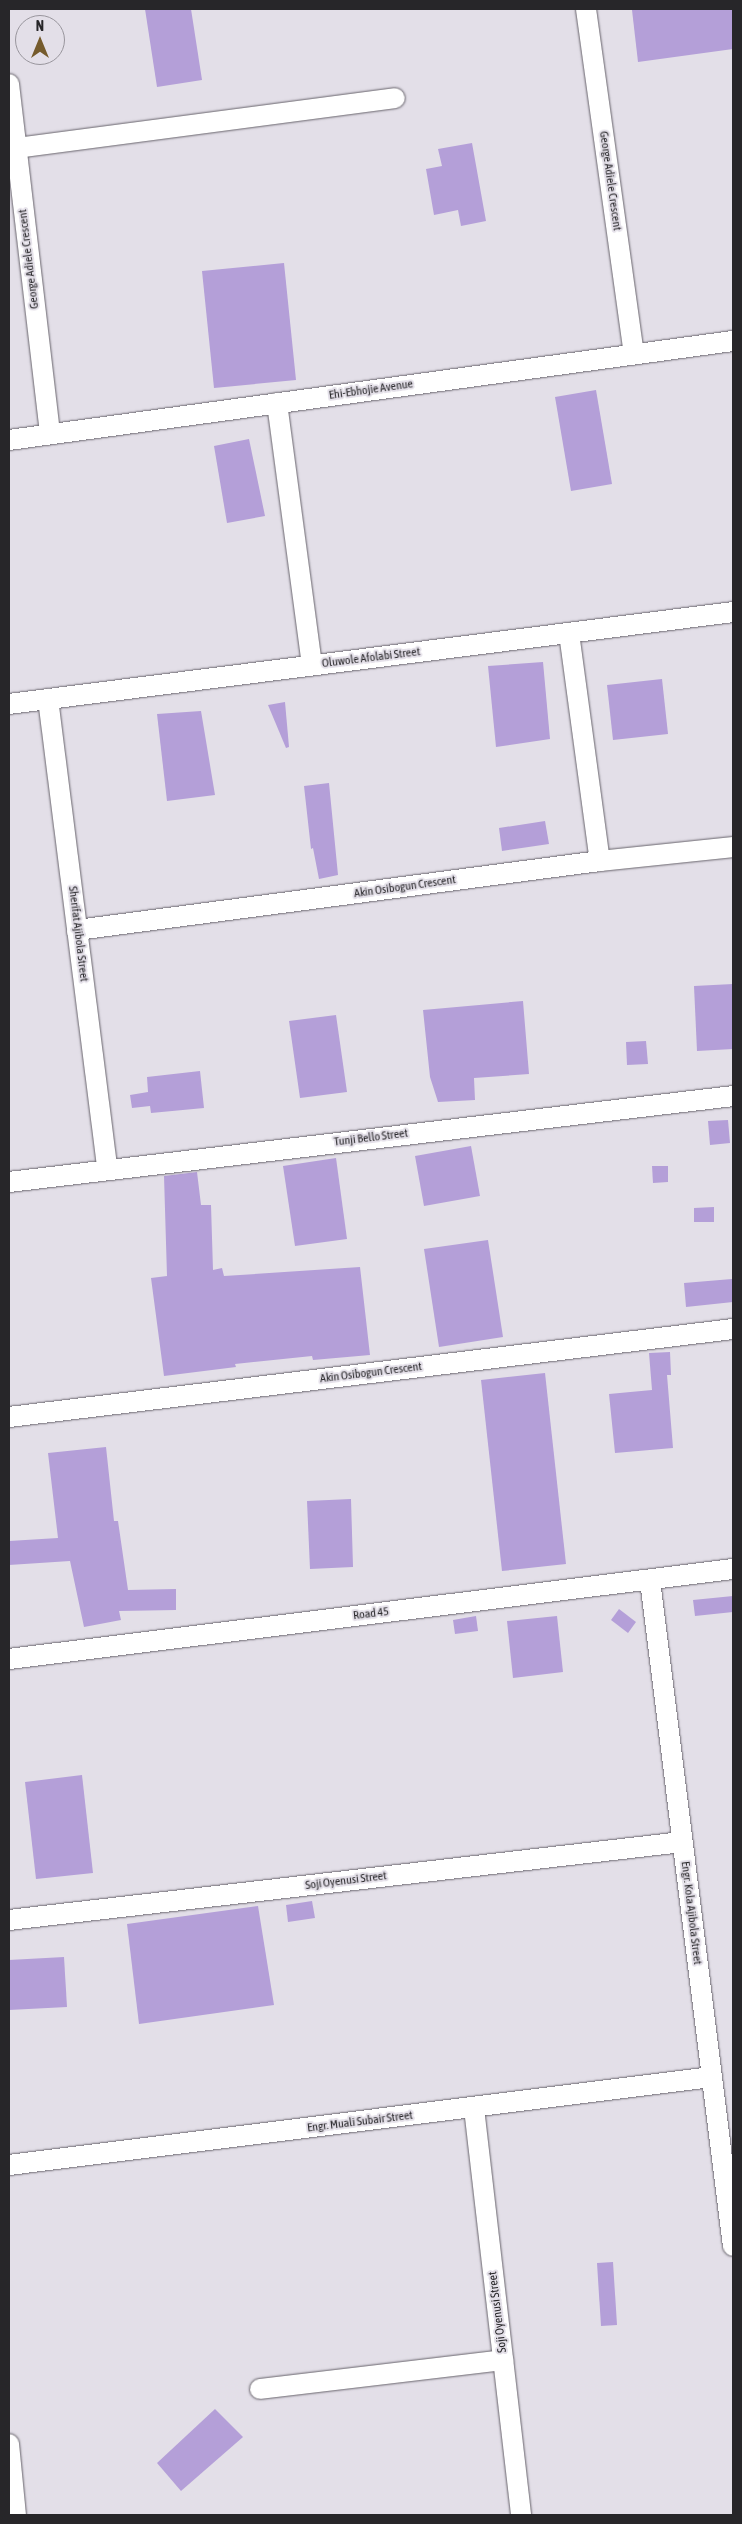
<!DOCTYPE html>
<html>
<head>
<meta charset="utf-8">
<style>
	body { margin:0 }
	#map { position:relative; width:742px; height:2524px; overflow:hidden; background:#e3dfe8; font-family:"Asap Condensed",sans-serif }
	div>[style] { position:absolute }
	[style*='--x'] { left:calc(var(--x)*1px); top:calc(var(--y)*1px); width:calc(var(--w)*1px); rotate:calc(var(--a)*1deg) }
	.building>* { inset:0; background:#b49fd8 }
	.roads { filter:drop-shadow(0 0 1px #68646c) drop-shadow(0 0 1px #68646c) }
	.street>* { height:20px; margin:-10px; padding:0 10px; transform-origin:10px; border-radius:10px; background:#fff }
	span { translate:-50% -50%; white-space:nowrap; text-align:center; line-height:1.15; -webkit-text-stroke:4px #e3dfe8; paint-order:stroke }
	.street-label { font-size:12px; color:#272629 }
	.frame { position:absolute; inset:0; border:10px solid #272629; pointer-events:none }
	.north { position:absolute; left:15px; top:15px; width:50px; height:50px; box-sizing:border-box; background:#e3dfe8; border:1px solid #98959c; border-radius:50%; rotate:0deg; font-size:14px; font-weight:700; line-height:20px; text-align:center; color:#272629 }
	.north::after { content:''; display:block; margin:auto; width:18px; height:22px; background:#755b2c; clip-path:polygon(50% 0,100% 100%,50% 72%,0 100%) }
</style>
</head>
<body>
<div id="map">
	<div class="building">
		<div style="clip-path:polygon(145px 9px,191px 9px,202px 80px,157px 87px)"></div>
		<div style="clip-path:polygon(733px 9px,733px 49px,638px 62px,632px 10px)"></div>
		<div style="clip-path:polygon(472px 143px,486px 221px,461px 226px,458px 210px,434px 215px,426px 169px,442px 166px,438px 149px)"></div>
		<div style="clip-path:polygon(284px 263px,296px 380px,214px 388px,202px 271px)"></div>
		<div style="clip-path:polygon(596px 390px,612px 484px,571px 491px,555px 397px)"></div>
		<div style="clip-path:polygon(249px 439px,265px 516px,227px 523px,214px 446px)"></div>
		<div style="clip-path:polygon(543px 662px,550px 739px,496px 747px,488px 666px)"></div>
		<div style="clip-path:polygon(662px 679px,668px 734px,613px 740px,607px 685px)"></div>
		<div style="clip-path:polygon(285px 702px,289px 747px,286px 748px,268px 705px)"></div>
		<div style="clip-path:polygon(201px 711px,215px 795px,167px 801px,157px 714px)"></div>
		<div style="clip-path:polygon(329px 783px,338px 875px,319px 879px,313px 848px,311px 849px,304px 786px)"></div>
		<div style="clip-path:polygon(545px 821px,549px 844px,502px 851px,499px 828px)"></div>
		<div style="clip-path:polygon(733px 984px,733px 1049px,697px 1051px,694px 986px)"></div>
		<div style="clip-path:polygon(523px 1001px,529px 1074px,474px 1078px,475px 1100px,438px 1102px,430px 1077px,423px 1010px)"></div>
		<div style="clip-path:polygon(336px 1015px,347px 1092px,300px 1098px,289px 1021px)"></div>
		<div style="clip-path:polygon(646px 1041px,648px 1064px,627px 1065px,626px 1042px)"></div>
		<div style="clip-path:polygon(200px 1071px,204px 1108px,151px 1113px,150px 1106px,132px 1108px,130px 1095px,148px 1092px,147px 1077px)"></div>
		<div style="clip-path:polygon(728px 1120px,730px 1143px,710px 1145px,708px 1121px)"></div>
		<div style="clip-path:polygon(471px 1146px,480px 1196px,424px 1206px,415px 1156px)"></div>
		<div style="clip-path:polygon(336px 1158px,347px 1239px,295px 1246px,283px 1166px)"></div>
		<div style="clip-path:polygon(652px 1166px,668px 1166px,668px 1182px,653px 1183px)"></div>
		<div style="clip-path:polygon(197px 1172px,201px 1205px,211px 1205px,213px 1270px,222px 1268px,224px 1276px,360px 1267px,370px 1355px,313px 1360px,312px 1356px,235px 1364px,236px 1367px,164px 1376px,151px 1278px,167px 1276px,164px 1176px)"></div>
		<div style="clip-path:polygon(714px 1207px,714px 1222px,694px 1222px,694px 1208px)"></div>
		<div style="clip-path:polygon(488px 1240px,503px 1337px,439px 1347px,424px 1249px)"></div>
		<div style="clip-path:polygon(732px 1279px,733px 1302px,686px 1307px,684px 1283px)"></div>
		<div style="clip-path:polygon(670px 1352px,671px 1375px,667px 1375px,673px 1448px,615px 1453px,609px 1394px,652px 1390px,649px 1353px)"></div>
		<div style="clip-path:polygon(545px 1373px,566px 1564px,502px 1571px,481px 1380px)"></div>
		<div style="clip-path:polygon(106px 1447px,114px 1521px,118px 1521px,128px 1590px,176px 1589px,176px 1610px,119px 1611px,121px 1620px,84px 1627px,70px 1561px,9px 1565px,9px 1541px,58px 1538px,48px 1453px)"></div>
		<div style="clip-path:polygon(351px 1499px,353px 1567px,310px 1569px,307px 1501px)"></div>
		<div style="clip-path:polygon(733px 1596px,733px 1612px,695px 1616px,693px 1600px)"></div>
		<div style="clip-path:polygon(619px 1609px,636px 1622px,628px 1633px,611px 1620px)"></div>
		<div style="clip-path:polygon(476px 1616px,478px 1631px,455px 1634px,453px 1620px)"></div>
		<div style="clip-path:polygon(557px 1616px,563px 1672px,513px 1678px,507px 1621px)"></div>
		<div style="clip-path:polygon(82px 1775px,93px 1873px,36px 1879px,25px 1782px)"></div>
		<div style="clip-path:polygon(312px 1901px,315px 1918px,288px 1922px,286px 1905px)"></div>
		<div style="clip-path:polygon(258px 1906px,274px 2005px,139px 2024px,127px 1924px)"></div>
		<div style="clip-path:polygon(64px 1957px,67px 2007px,9px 2010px,9px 1960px)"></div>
		<div style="clip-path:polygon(613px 2262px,617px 2325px,601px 2326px,597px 2263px)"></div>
		<div style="clip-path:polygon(215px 2409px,243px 2437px,181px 2491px,157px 2463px)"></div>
	</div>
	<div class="roads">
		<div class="street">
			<div style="--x:586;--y:9;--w:348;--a:82.1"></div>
			<div style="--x:9;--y:84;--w:352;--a:83.3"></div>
			<div style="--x:16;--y:148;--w:382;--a:-7.5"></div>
			<div style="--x:277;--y:403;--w:264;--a:82.4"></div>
			<div style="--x:9;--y:440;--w:731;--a:-7.79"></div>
			<div style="--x:569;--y:633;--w:230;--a:82.3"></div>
			<div style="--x:48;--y:699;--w:473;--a:82.8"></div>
			<div style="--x:9;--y:704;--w:730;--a:-7.24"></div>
			<div style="--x:77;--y:930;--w:528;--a:-7.52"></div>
			<div style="--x:600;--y:861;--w:134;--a:-6"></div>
			<div style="--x:9;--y:1182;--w:729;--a:-6.77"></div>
			<div style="--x:9;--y:1417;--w:729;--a:-6.93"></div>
			<div style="--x:650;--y:1580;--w:671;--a:82.9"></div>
			<div style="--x:9;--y:1659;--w:730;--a:-7.09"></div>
			<div style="--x:9;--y:1920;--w:678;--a:-6.61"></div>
			<div style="--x:474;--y:2108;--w:410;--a:83.4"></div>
			<div style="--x:9;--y:2165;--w:708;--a:-7.14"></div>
			<div style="--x:260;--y:2389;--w:245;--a:-6.8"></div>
			<div style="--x:9;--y:2444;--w:71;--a:84.4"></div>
		</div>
	</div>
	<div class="street-label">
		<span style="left:610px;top:181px;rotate:82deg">George Adiele Crescent</span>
		<span style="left:29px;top:259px;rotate:-97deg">George Adiele Crescent</span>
		<span style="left:371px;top:390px;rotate:-8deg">Ehi-Ebhojie Avenue</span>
		<span style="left:371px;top:658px;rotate:-7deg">Oluwole Afolabi Street</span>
		<span style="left:405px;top:887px;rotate:-8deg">Akin Osibogun Crescent</span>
		<span style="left:78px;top:934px;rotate:83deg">Sherifat Ajibola Street</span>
		<span style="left:371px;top:1138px;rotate:-7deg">Tunji Bello Street</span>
		<span style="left:371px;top:1373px;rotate:-7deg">Akin Osibogun Crescent</span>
		<span style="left:371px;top:1614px;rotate:-7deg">Road 45</span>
		<span style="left:346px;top:1881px;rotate:-7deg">Soji Oyenusi Street</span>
		<span style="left:691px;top:1913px;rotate:83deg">Engr. Kola Ajibola Street</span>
		<span style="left:360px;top:2122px;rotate:-7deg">Engr. Muali Subair Street</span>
		<span style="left:498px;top:2312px;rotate:-97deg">Soji Oyenusi Street</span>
	</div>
	<div class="frame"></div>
	<div class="north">N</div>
</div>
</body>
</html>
